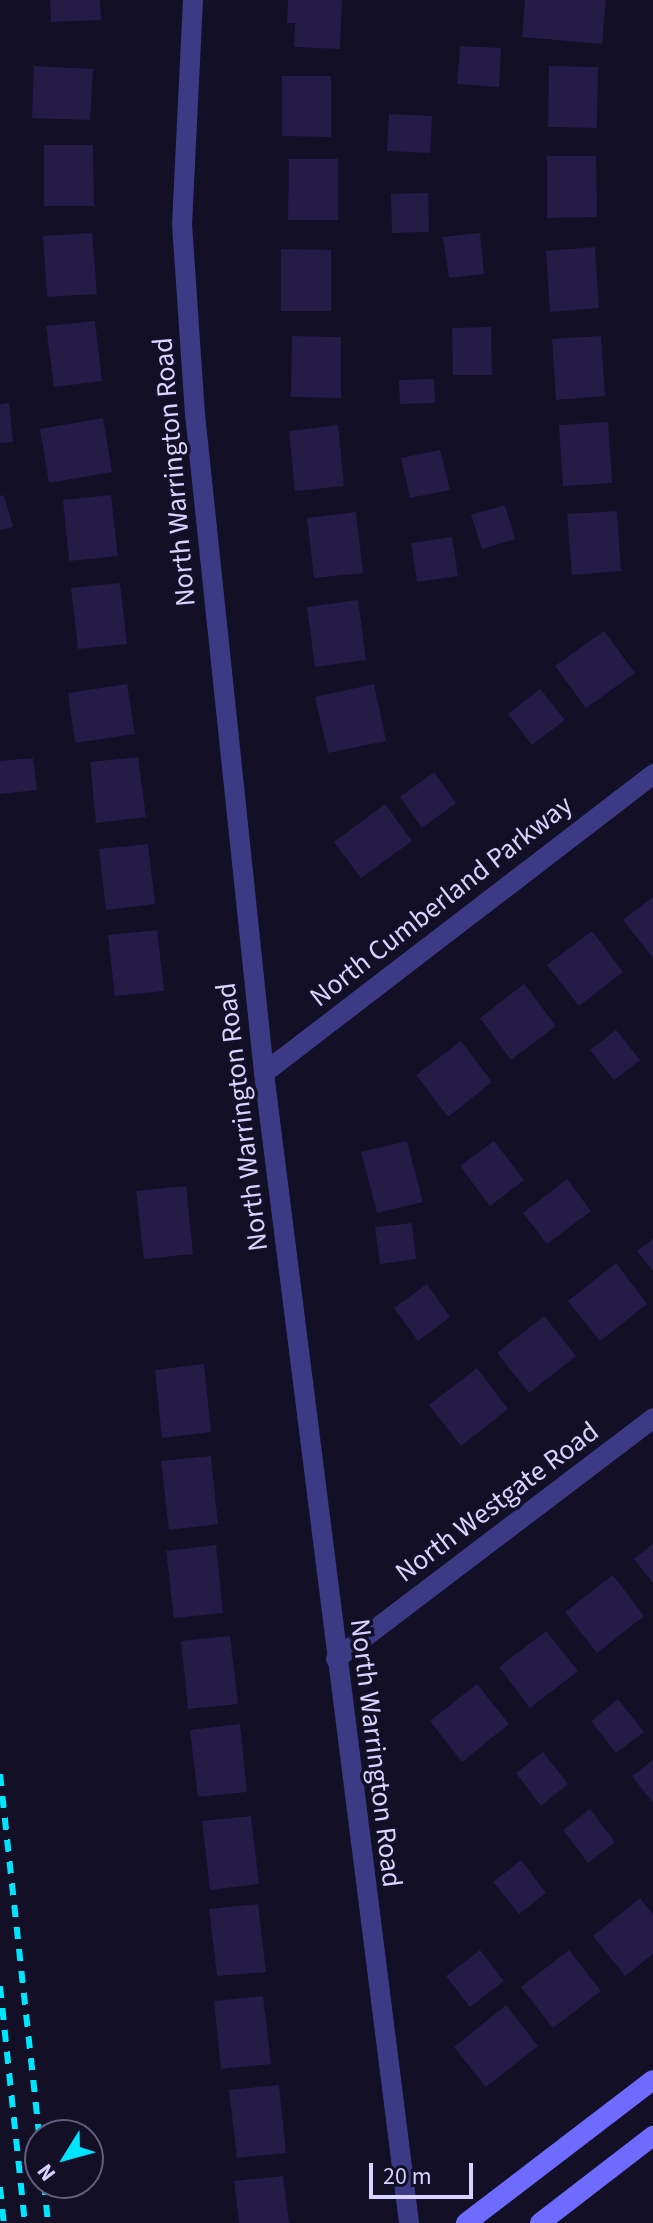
<!DOCTYPE html>
<html>
<head>
<meta charset="utf-8">
<style>
	body { margin:0 }
	#map { position:relative; width:653px; height:2223px; overflow:hidden; background:#130f26; font-family:"Source Sans 3",sans-serif }
	div>[style] { position:absolute }
	[style*='--x'] { left:calc(var(--x)*1px); top:calc(var(--y)*1px); width:calc(var(--w)*1px); rotate:calc(var(--a)*1deg) }
	.building>* { inset:0; background:#241b47 }
	.street>* { height:20px; margin:-10px; padding:0 10px; transform-origin:10px; border-radius:10px; background:#3d3a85 }
	.secondary>* { height:20px; margin:-10px; padding:0 10px; transform-origin:10px; border-radius:10px; background:#6f6bff }
	.rail>* { height:6px; margin-top:-3px; transform-origin:0; background:repeating-linear-gradient(90deg,#00e5ff 0 12px,transparent 0 22px) }
	span { translate:-50% -50%; white-space:nowrap; text-align:center; line-height:1.15; -webkit-text-stroke:7px #130f26; paint-order:stroke }
	.street-label { font-size:28px; color:#d9d4ff }
	.north { position:absolute; left:24px; top:2119px; width:80px; height:80px; box-sizing:border-box; background:#130f26; border:2px solid #625e7d; border-radius:50%; rotate:233deg; font-size:22px; font-weight:700; line-height:32px; text-align:center; color:#d9d4ff }
	.north::after { content:''; display:block; margin:auto; width:28px; height:36px; background:#00e5ff; clip-path:polygon(50% 0,100% 100%,50% 72%,0 100%) }
	.scale { position:absolute; left:369px; top:2163px; width:104px; height:36px; box-sizing:border-box; border:4px solid #d9d4ff; border-top:0; padding-left:10px; font-size:24px; line-height:28px; white-space:nowrap; color:#d9d4ff; -webkit-text-stroke:6px #130f26; paint-order:stroke }
</style>
</head>
<body>
<div id="map">
	<div class="building">
		<div style="clip-path:polygon(50px 0,100px 0,101px 20px,51px 22px)"></div>
		<div style="clip-path:polygon(288px 0,342px 0,340px 49px,294px 47px,295px 23px,287px 23px)"></div>
		<div style="clip-path:polygon(525px 0,606px 0,602px 44px,522px 37px)"></div>
		<div style="clip-path:polygon(460px 46px,501px 48px,499px 87px,457px 84px)"></div>
		<div style="clip-path:polygon(34px 66px,93px 69px,90px 120px,32px 118px)"></div>
		<div style="clip-path:polygon(549px 66px,598px 67px,597px 128px,548px 127px)"></div>
		<div style="clip-path:polygon(282px 76px,331px 76px,331px 137px,282px 136px)"></div>
		<div style="clip-path:polygon(389px 114px,432px 116px,430px 153px,387px 151px)"></div>
		<div style="clip-path:polygon(44px 145px,93px 145px,94px 206px,44px 206px)"></div>
		<div style="clip-path:polygon(547px 156px,596px 156px,597px 217px,547px 218px)"></div>
		<div style="clip-path:polygon(289px 159px,338px 159px,338px 220px,288px 220px)"></div>
		<div style="clip-path:polygon(428px 193px,429px 232px,392px 233px,391px 194px)"></div>
		<div style="clip-path:polygon(92px 233px,97px 294px,47px 297px,43px 236px)"></div>
		<div style="clip-path:polygon(480px 233px,484px 274px,449px 278px,443px 237px)"></div>
		<div style="clip-path:polygon(595px 247px,599px 308px,550px 312px,546px 251px)"></div>
		<div style="clip-path:polygon(281px 249px,331px 250px,331px 311px,281px 311px)"></div>
		<div style="clip-path:polygon(95px 321px,102px 381px,54px 387px,46px 326px)"></div>
		<div style="clip-path:polygon(491px 327px,492px 375px,453px 375px,452px 328px)"></div>
		<div style="clip-path:polygon(292px 336px,341px 337px,341px 398px,291px 397px)"></div>
		<div style="clip-path:polygon(601px 336px,605px 396px,556px 400px,552px 339px)"></div>
		<div style="clip-path:polygon(434px 379px,435px 403px,400px 404px,399px 380px)"></div>
		<div style="clip-path:polygon(9px 403px,13px 442px,0 443px,0 404px)"></div>
		<div style="clip-path:polygon(103px 418px,112px 472px,49px 483px,40px 429px)"></div>
		<div style="clip-path:polygon(608px 422px,612px 483px,563px 486px,559px 425px)"></div>
		<div style="clip-path:polygon(338px 425px,344px 486px,295px 491px,289px 431px)"></div>
		<div style="clip-path:polygon(440px 450px,450px 490px,410px 498px,401px 458px)"></div>
		<div style="clip-path:polygon(4px 495px,13px 527px,0 530px,0 496px)"></div>
		<div style="clip-path:polygon(111px 495px,118px 556px,69px 561px,63px 500px)"></div>
		<div style="clip-path:polygon(505px 505px,515px 539px,482px 549px,471px 515px)"></div>
		<div style="clip-path:polygon(617px 511px,621px 571px,572px 575px,567px 514px)"></div>
		<div style="clip-path:polygon(356px 512px,363px 573px,314px 578px,307px 518px)"></div>
		<div style="clip-path:polygon(452px 537px,458px 576px,417px 582px,411px 543px)"></div>
		<div style="clip-path:polygon(120px 583px,127px 644px,78px 649px,71px 588px)"></div>
		<div style="clip-path:polygon(358px 600px,366px 660px,315px 667px,307px 607px)"></div>
		<div style="clip-path:polygon(604px 631px,635px 673px,586px 708px,555px 666px)"></div>
		<div style="clip-path:polygon(127px 684px,135px 734px,75px 743px,68px 693px)"></div>
		<div style="clip-path:polygon(374px 684px,386px 741px,328px 753px,315px 697px)"></div>
		<div style="clip-path:polygon(540px 689px,565px 720px,532px 745px,508px 714px)"></div>
		<div style="clip-path:polygon(138px 757px,146px 817px,96px 823px,90px 762px)"></div>
		<div style="clip-path:polygon(33px 758px,37px 790px,0 794px,0 761px)"></div>
		<div style="clip-path:polygon(434px 772px,456px 803px,422px 828px,400px 797px)"></div>
		<div style="clip-path:polygon(385px 804px,412px 841px,361px 878px,334px 842px)"></div>
		<div style="clip-path:polygon(148px 844px,155px 904px,106px 910px,99px 849px)"></div>
		<div style="clip-path:polygon(653px 897px,653px 958px,623px 920px)"></div>
		<div style="clip-path:polygon(157px 930px,164px 991px,115px 996px,108px 935px)"></div>
		<div style="clip-path:polygon(592px 931px,623px 972px,579px 1006px,547px 965px)"></div>
		<div style="clip-path:polygon(524px 984px,556px 1026px,511px 1060px,480px 1018px)"></div>
		<div style="clip-path:polygon(616px 1030px,640px 1060px,614px 1080px,590px 1050px)"></div>
		<div style="clip-path:polygon(461px 1041px,492px 1082px,448px 1117px,416px 1075px)"></div>
		<div style="clip-path:polygon(407px 1141px,423px 1202px,377px 1213px,361px 1152px)"></div>
		<div style="clip-path:polygon(494px 1141px,524px 1180px,490px 1206px,460px 1166px)"></div>
		<div style="clip-path:polygon(567px 1179px,591px 1211px,547px 1244px,523px 1213px)"></div>
		<div style="clip-path:polygon(186px 1186px,193px 1254px,144px 1259px,136px 1191px)"></div>
		<div style="clip-path:polygon(412px 1223px,416px 1259px,380px 1264px,375px 1227px)"></div>
		<div style="clip-path:polygon(653px 1239px,653px 1271px,637px 1251px)"></div>
		<div style="clip-path:polygon(616px 1263px,647px 1304px,600px 1341px,568px 1301px)"></div>
		<div style="clip-path:polygon(427px 1284px,450px 1317px,418px 1341px,394px 1308px)"></div>
		<div style="clip-path:polygon(544px 1316px,576px 1356px,529px 1393px,497px 1353px)"></div>
		<div style="clip-path:polygon(204px 1364px,211px 1432px,162px 1438px,155px 1370px)"></div>
		<div style="clip-path:polygon(477px 1368px,508px 1409px,461px 1446px,429px 1405px)"></div>
		<div style="clip-path:polygon(211px 1456px,218px 1524px,169px 1530px,161px 1461px)"></div>
		<div style="clip-path:polygon(653px 1544px,653px 1583px,634px 1559px)"></div>
		<div style="clip-path:polygon(216px 1545px,223px 1613px,174px 1618px,166px 1551px)"></div>
		<div style="clip-path:polygon(613px 1575px,644px 1616px,597px 1653px,565px 1612px)"></div>
		<div style="clip-path:polygon(546px 1631px,578px 1671px,530px 1708px,499px 1667px)"></div>
		<div style="clip-path:polygon(230px 1636px,238px 1704px,188px 1709px,181px 1641px)"></div>
		<div style="clip-path:polygon(477px 1684px,509px 1724px,462px 1762px,430px 1721px)"></div>
		<div style="clip-path:polygon(618px 1699px,644px 1732px,616px 1753px,591px 1721px)"></div>
		<div style="clip-path:polygon(240px 1724px,247px 1792px,198px 1797px,190px 1730px)"></div>
		<div style="clip-path:polygon(543px 1752px,568px 1784px,541px 1806px,516px 1773px)"></div>
		<div style="clip-path:polygon(653px 1760px,653px 1803px,632px 1776px)"></div>
		<div style="clip-path:polygon(590px 1809px,615px 1842px,588px 1863px,563px 1830px)"></div>
		<div style="clip-path:polygon(251px 1816px,259px 1884px,210px 1890px,202px 1821px)"></div>
		<div style="clip-path:polygon(521px 1860px,546px 1893px,519px 1914px,493px 1882px)"></div>
		<div style="clip-path:polygon(640px 1898px,653px 1915px,653px 1954px,625px 1976px,593px 1936px)"></div>
		<div style="clip-path:polygon(258px 1904px,266px 1972px,217px 1976px,209px 1909px)"></div>
		<div style="clip-path:polygon(480px 1950px,504px 1981px,470px 2007px,446px 1976px)"></div>
		<div style="clip-path:polygon(569px 1950px,601px 1991px,553px 2028px,521px 1987px)"></div>
		<div style="clip-path:polygon(263px 1996px,271px 2064px,221px 2069px,214px 2001px)"></div>
		<div style="clip-path:polygon(506px 2005px,538px 2046px,486px 2087px,454px 2047px)"></div>
		<div style="clip-path:polygon(279px 2085px,286px 2153px,237px 2158px,229px 2090px)"></div>
		<div style="clip-path:polygon(283px 2176px,289px 2223px,239px 2223px,234px 2181px)"></div>
	</div>
	<div class="street">
		<div style="--x:193;--y:0;--w:224;--a:92.8"></div>
		<div style="--x:182;--y:224;--w:190;--a:86.1"></div>
		<div style="--x:195;--y:414;--w:663;--a:84.02"></div>
		<div style="--x:264;--y:1073;--w:1159;--a:82.81"></div>
		<div style="--x:264;--y:1073;--w:491;--a:-37.5"></div>
		<div style="--x:336;--y:1659;--w:398;--a:-37.2"></div>
	</div>
	<div class="secondary">
		<div style="--x:466;--y:2223;--w:235;--a:-37.4"></div>
		<div style="--x:540;--y:2223;--w:143;--a:-37.6"></div>
	</div>
	<div class="rail">
		<div style="--x:0;--y:1774;--w:373;--a:83.8"></div>
		<div style="--x:0;--y:1986;--w:238;--a:84"></div>
		<div style="--x:44;--y:2183;--w:40;--a:84.3"></div>
		<div style="--x:0;--y:2187;--w:36;--a:84"></div>
	</div>
	<div class="street-label">
		<span style="left:174px;top:472px;rotate:-95deg">North Warrington Road</span>
		<span style="left:441px;top:901px;rotate:-38deg">North Cumberland Parkway</span>
		<span style="left:242px;top:1117px;rotate:-97deg">North Warrington Road</span>
		<span style="left:497px;top:1502px;rotate:-37deg">North Westgate Road</span>
		<span style="left:376px;top:1753px;rotate:83deg">North Warrington Road</span>
	</div>
	<div class="north">N</div>
	<div class="scale">20 m</div>
</div>
</body>
</html>
